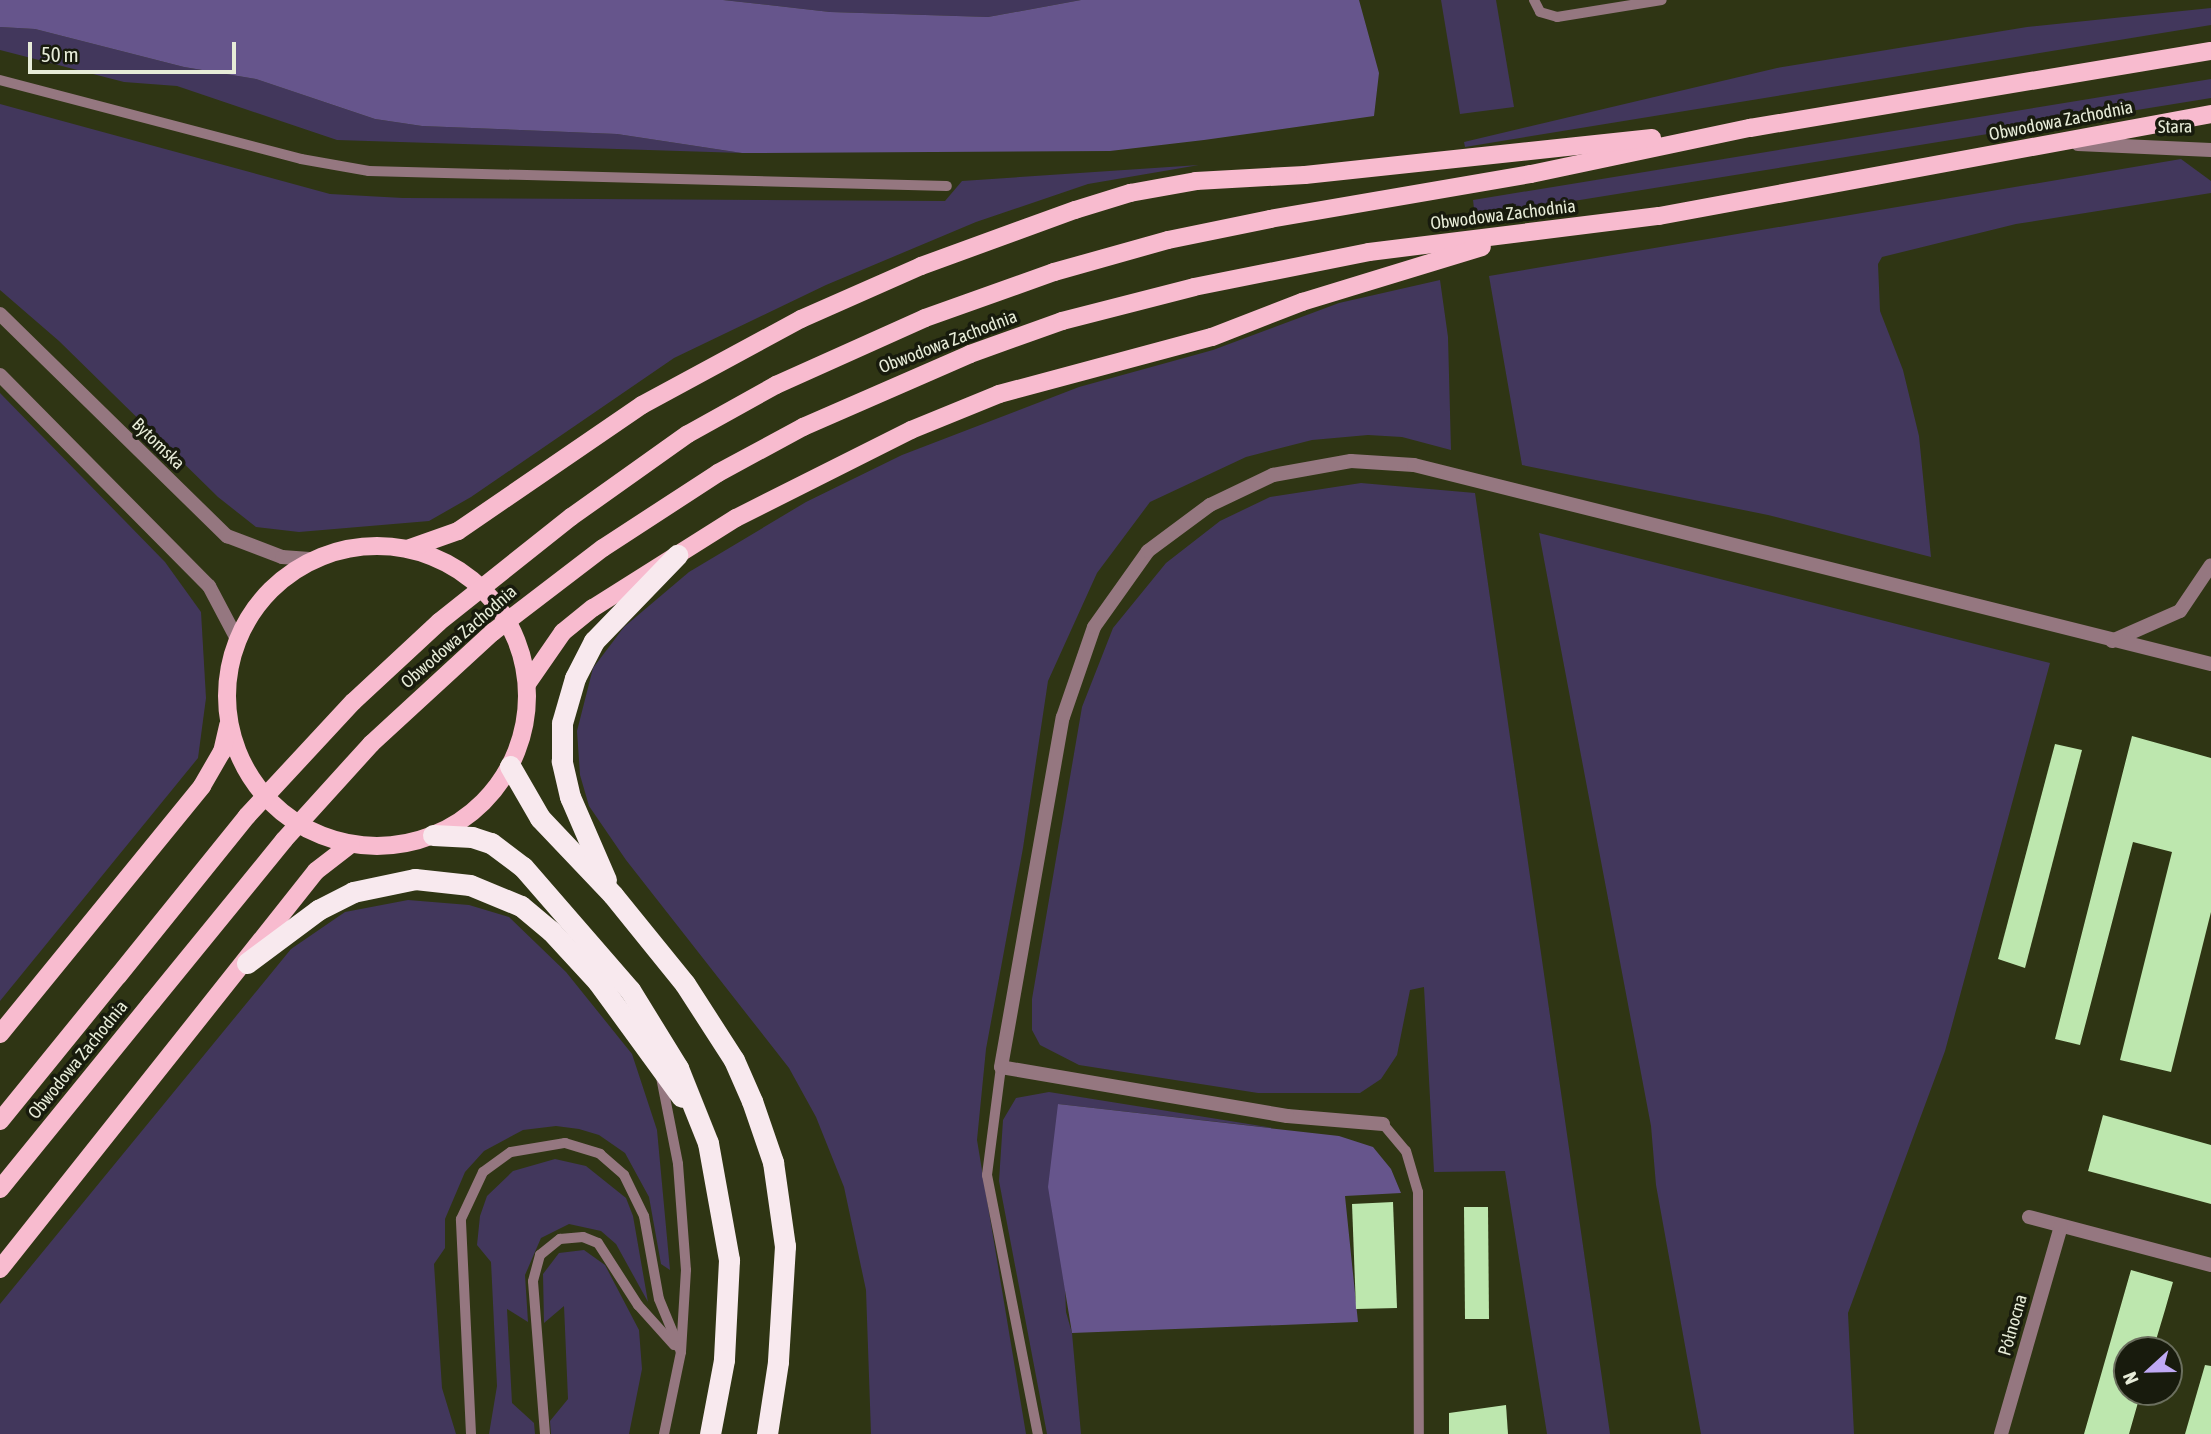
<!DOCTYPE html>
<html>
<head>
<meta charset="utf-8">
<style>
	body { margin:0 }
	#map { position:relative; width:2211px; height:1434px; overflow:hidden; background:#2f3514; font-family:"Asap Condensed",sans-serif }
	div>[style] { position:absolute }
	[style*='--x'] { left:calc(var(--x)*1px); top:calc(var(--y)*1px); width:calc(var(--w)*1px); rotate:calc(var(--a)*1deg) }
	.green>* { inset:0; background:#42375c }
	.forest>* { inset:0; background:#66558c }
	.building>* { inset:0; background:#bde7ae }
	.service>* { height:10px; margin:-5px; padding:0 5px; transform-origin:5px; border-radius:5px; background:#957780 }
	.minor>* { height:14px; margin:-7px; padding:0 7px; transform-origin:7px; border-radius:7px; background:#957780 }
	.tertiary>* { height:14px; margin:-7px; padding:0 7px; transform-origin:7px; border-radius:7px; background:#957780 }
	.primary>* { height:18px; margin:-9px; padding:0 9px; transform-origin:9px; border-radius:9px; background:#f8bbcf }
	.primary>.ring { margin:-9px; padding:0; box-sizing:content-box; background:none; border:18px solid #f8bbcf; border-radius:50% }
	.motorway>* { height:21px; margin:-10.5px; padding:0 10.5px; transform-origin:10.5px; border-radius:10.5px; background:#f8e9ee }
	.primary-bridge>* { height:18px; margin:-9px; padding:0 9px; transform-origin:9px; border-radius:9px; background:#f8bbcf }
	span { translate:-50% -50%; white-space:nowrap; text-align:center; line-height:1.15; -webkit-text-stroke:7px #181b0d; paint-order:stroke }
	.street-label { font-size:18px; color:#e7ecd8 }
	.north { position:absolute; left:2113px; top:1336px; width:70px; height:70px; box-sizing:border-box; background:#181b0d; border:2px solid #6b6f5e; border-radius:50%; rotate:248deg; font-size:19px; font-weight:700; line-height:28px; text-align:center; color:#e7ecd8 }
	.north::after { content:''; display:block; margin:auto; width:24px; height:32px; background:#bfa9f4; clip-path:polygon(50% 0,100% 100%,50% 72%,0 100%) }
	.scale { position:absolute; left:28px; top:42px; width:208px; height:32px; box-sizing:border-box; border:4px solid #e7ecd8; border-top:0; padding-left:9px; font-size:21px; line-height:24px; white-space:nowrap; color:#e7ecd8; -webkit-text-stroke:5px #181b0d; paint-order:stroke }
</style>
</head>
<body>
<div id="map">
	<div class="green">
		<div style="clip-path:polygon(723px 0,1081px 0,988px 17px,830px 12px)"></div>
		<div style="clip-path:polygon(1441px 0,1496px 0,1514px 107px,1460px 114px)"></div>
		<div style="clip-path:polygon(2211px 8px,2211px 25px,1465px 147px,1464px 142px,1777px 68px,2027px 27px)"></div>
		<div style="clip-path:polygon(0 27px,35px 29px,184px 67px,256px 79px,375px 119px,422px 126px,617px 134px,742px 153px,337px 140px,177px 86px,124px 82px,0 50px)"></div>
		<div style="clip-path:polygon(2211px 79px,2211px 98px,1475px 217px,1473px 200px)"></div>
		<div style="clip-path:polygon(0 104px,330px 194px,403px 198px,945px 201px,962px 181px,1199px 165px,1088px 184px,976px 222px,826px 285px,674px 358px,471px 497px,429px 521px,299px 532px,256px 527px,218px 497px,59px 341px,0 290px)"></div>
		<div style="clip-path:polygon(2181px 159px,2211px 181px,2211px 193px,2016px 224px,1882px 257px,1878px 264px,1880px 311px,1903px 370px,1919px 436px,1931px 557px,1768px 515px,1522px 465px,1489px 276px)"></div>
		<div style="clip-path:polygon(1440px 280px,1448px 337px,1451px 450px,1402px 437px,1368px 435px,1312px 440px,1246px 457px,1150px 502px,1097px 573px,1048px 681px,1023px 848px,986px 1049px,977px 1140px,1026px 1434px,871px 1434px,866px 1290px,844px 1187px,816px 1117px,789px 1068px,626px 860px,589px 806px,580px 775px,577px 731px,593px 668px,624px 627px,689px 572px,806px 502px,902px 455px,1079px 387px,1213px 350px,1339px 303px)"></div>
		<div style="clip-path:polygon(0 393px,165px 562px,201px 612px,206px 698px,198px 758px,0 1001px)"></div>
		<div style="clip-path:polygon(1361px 483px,1475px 493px,1610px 1434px,1547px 1434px,1505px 1171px,1434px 1172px,1424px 987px,1410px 990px,1397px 1055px,1381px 1079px,1360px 1093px,1258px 1093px,1079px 1065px,1040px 1045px,1032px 1030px,1032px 999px,1082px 707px,1113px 628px,1166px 563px,1220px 521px,1270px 497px)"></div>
		<div style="clip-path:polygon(1539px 533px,2050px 663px,1945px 1051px,1848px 1313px,1854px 1434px,1701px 1434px,1656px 1185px,1651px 1126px)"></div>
		<div style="clip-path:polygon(408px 900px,469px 905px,509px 917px,566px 972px,632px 1054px,657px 1130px,670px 1270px,661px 1264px,649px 1197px,625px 1153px,599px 1135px,579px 1129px,556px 1126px,523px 1130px,484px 1151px,465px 1172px,445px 1219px,445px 1248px,434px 1264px,442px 1388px,456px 1434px,0 1434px,0 1304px,291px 949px,345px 912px)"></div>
		<div style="clip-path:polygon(1049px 1092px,1273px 1128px,1058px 1104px,1066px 1312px,1072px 1333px,1081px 1434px,1047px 1434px,999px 1181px,1003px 1120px,1016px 1098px)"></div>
		<div style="clip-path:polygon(555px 1159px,586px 1166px,626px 1198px,633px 1216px,648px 1302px,616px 1244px,601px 1231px,569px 1224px,541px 1238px,525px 1275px,528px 1322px,507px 1309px,512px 1403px,534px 1423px,535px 1434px,489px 1434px,497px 1386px,491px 1262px,477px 1245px,480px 1216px,487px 1196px,513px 1171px)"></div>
		<div style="clip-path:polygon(584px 1250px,605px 1265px,639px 1330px,642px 1369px,629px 1434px,551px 1434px,550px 1421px,568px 1399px,564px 1306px,544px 1323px,543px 1274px,559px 1253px)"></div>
	</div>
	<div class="forest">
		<div style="clip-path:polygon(0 0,723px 0,830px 12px,988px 17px,1081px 0,1359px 0,1379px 73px,1374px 116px,1204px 140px,1110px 151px,742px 153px,617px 134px,422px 126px,375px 119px,256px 79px,184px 67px,35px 29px,0 27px)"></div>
		<div style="clip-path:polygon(1058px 1104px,1339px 1136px,1373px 1147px,1391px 1169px,1401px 1193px,1345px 1196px,1358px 1322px,1072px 1333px,1048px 1187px)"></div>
	</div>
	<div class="building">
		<div style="clip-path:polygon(2132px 736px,2211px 758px,2211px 912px,2171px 1072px,2120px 1060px,2172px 852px,2133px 842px,2080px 1045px,2055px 1039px)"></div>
		<div style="clip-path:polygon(2055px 744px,2082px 750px,2025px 968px,1998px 959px)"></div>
		<div style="clip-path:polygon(2103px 1115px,2211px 1145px,2211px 1204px,2088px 1171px)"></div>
		<div style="clip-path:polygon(1393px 1202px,1397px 1308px,1356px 1309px,1352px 1204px)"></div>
		<div style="clip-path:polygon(1464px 1207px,1488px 1207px,1489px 1319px,1465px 1319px)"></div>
		<div style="clip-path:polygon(2131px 1270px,2173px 1282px,2165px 1310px,2153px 1350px,2127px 1350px,2127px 1392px,2141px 1392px,2129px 1434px,2084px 1434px)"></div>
		<div style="clip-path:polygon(2205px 1365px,2211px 1366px,2211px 1434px,2185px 1434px)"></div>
		<div style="clip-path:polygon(1506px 1405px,1508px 1434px,1449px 1434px,1449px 1413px)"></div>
	</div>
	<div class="service">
		<div style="--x:1534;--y:0;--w:13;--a:63"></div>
		<div style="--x:1540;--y:12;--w:18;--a:16"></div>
		<div style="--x:1557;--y:17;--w:106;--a:-9.2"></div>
		<div style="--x:0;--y:80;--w:311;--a:14.7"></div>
		<div style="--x:301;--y:159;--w:69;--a:10"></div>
		<div style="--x:369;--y:171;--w:578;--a:1.49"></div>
		<div style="--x:1001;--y:1067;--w:109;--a:97.4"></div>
		<div style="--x:987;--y:1175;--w:264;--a:78.9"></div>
		<div style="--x:661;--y:1077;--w:89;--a:78.9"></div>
		<div style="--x:678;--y:1164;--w:106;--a:85.7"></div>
		<div style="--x:686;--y:1270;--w:82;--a:93.5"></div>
		<div style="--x:681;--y:1352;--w:84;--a:101.7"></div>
		<div style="--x:1383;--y:1124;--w:35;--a:50"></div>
		<div style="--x:1406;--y:1151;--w:43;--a:73.7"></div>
		<div style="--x:1418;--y:1192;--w:242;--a:89.8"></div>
		<div style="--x:471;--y:1434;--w:215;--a:-92.7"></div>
		<div style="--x:461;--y:1219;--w:52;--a:-64.9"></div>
		<div style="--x:483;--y:1172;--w:34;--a:-36"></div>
		<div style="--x:511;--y:1152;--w:55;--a:-9.5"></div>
		<div style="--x:565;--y:1143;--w:37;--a:17"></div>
		<div style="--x:600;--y:1154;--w:32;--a:41"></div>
		<div style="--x:624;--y:1175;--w:46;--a:64"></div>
		<div style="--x:644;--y:1216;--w:84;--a:79.8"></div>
		<div style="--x:659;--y:1299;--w:57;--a:67.5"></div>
		<div style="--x:545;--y:1434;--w:153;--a:-94.5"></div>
		<div style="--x:533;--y:1281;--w:27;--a:-75"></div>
		<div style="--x:540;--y:1255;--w:26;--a:-39"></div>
		<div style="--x:560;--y:1239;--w:23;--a:-5"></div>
		<div style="--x:583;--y:1237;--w:16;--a:22"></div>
		<div style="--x:598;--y:1243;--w:74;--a:57.2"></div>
		<div style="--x:638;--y:1305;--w:54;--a:48"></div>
	</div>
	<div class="minor">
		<div style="--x:2112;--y:641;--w:74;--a:-23.8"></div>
		<div style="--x:2180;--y:611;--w:55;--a:-56"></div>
		<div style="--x:1383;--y:1124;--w:96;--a:-175.2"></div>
		<div style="--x:1287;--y:1116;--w:290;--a:-170.3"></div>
		<div style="--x:1001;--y:1067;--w:355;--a:-80"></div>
		<div style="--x:1063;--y:717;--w:95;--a:-71"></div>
		<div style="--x:1094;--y:627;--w:93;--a:-54.6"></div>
		<div style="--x:1148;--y:551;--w:77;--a:-36.6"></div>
		<div style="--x:1210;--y:505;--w:70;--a:-25.5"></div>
		<div style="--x:1273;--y:475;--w:79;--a:-10.2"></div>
		<div style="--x:1351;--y:461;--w:63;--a:3.6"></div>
		<div style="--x:1414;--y:465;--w:821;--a:14.02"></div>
		<div style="--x:2029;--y:1217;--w:188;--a:14.8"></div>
		<div style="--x:2001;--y:1434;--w:216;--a:-73.9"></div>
	</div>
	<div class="tertiary">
		<div style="--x:2078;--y:144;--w:133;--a:2.6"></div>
		<div style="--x:0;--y:314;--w:318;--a:44.4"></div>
		<div style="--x:227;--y:536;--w:59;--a:20.9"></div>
		<div style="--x:282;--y:557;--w:31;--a:4"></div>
		<div style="--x:0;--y:375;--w:297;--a:45.3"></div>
		<div style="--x:209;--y:586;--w:60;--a:62.2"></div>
	</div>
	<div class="primary">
		<div style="--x:571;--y:517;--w:143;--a:-35.4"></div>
		<div style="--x:688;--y:434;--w:101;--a:-29.1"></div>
		<div style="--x:776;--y:385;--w:163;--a:-24.2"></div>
		<div style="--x:925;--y:318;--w:137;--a:-19.6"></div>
		<div style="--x:1054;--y:272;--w:118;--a:-15.7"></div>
		<div style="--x:1168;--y:240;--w:104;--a:-11.6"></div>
		<div style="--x:1270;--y:219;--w:265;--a:-9.8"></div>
		<div style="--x:1531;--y:174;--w:224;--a:-11.9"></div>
		<div style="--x:1750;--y:128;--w:467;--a:-9.5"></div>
		<div class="ring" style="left:227px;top:546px;width:282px;height:282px"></div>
		<div style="--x:410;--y:548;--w:51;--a:-19.5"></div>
		<div style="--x:458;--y:531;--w:223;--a:-34.4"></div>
		<div style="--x:642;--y:405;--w:181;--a:-28.4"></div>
		<div style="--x:801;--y:319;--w:131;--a:-23.8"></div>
		<div style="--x:921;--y:266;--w:164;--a:-20"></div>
		<div style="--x:1075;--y:210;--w:58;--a:-17.2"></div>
		<div style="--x:1130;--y:193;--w:67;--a:-10.3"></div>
		<div style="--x:1196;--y:181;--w:109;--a:-3.2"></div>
		<div style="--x:1305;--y:175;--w:349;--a:-6.1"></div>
		<div style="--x:603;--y:548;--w:137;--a:-33.1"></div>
		<div style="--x:718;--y:473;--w:97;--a:-28.4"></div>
		<div style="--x:803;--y:427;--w:182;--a:-23.6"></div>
		<div style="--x:970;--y:354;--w:98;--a:-19.7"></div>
		<div style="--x:1062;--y:321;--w:136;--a:-14.4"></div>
		<div style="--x:1194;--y:287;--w:178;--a:-11.3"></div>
		<div style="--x:1369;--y:252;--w:292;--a:-7.1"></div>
		<div style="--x:1659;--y:216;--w:561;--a:-10.47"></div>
		<div style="--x:527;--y:684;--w:63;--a:-55.3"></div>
		<div style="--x:563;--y:632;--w:38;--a:-39"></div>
		<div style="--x:593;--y:608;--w:169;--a:-32.2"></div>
		<div style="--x:736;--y:518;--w:196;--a:-26.7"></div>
		<div style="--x:911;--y:430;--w:95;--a:-22.2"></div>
		<div style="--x:999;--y:394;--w:220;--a:-15"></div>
		<div style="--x:1212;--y:337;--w:97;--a:-21.3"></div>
		<div style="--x:1302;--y:302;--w:188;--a:-17"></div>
		<div style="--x:0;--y:1034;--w:320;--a:-50.8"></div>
		<div style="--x:202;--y:786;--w:39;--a:-60"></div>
		<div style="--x:222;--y:752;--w:28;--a:-77"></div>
		<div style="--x:0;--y:1121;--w:187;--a:-50.9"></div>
		<div style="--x:0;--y:1189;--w:241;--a:-50.9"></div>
		<div style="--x:0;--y:1269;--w:508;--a:-51.55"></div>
		<div style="--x:316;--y:871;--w:44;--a:-37.6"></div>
	</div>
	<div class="motorway">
		<div style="--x:510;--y:766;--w:60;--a:60"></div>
		<div style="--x:540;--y:818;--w:106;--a:46.5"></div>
		<div style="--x:613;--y:895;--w:114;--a:51"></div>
		<div style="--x:685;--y:984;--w:90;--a:57.2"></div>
		<div style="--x:734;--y:1060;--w:45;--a:66.3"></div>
		<div style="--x:752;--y:1101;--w:65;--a:71"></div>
		<div style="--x:773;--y:1162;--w:85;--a:81.9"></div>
		<div style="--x:785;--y:1246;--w:116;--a:93.5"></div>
		<div style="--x:778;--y:1362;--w:73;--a:98.7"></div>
		<div style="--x:433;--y:835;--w:39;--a:3"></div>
		<div style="--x:472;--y:837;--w:20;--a:18"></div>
		<div style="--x:491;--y:843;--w:40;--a:37"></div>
		<div style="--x:523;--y:867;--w:163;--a:49"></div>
		<div style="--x:630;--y:990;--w:92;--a:58.4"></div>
		<div style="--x:678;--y:1068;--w:81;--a:68.2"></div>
		<div style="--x:708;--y:1143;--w:119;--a:79.8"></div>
		<div style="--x:729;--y:1260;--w:100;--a:92.9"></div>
		<div style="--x:724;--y:1360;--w:75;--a:100.7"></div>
		<div style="--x:606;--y:880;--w:90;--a:-113.4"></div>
		<div style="--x:570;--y:797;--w:37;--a:-103"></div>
		<div style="--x:562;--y:761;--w:38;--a:-90"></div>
		<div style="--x:562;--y:723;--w:47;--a:-73.9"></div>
		<div style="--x:575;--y:678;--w:42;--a:-62.8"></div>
		<div style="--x:594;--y:641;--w:120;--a:-46"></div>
		<div style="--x:247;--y:963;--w:89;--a:-36.7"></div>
		<div style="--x:318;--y:910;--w:39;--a:-27"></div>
		<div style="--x:353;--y:892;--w:63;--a:-11.8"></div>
		<div style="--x:415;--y:879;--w:55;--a:6.2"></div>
		<div style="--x:470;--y:885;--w:55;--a:22.4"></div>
		<div style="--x:521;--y:906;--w:39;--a:40"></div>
		<div style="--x:551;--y:931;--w:69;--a:47.3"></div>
		<div style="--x:598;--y:982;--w:142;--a:53.9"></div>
	</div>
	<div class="primary-bridge">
		<div style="--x:118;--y:976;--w:206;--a:-51.1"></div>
		<div style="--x:247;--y:816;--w:156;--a:-47.1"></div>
		<div style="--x:353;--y:702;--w:117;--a:-42.9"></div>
		<div style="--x:439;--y:622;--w:169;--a:-38.5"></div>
		<div style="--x:152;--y:1002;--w:209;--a:-50.8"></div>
		<div style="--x:284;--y:840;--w:130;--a:-47.8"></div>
		<div style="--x:371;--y:744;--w:166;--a:-42.6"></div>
		<div style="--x:493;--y:632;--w:138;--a:-37.4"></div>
	</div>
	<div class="street-label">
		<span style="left:2061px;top:121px;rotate:-11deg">Obwodowa Zachodnia</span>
		<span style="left:2175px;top:127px;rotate:-1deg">Stara</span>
		<span style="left:1503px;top:215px;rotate:-7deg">Obwodowa Zachodnia</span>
		<span style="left:948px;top:342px;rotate:-21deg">Obwodowa Zachodnia</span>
		<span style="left:158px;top:444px;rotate:44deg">Bytomska</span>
		<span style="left:459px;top:637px;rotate:-41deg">Obwodowa Zachodnia</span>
		<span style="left:78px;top:1060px;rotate:-51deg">Obwodowa Zachodnia</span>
		<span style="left:2013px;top:1325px;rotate:-74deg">Północna</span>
	</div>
	<div class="north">N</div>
	<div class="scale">50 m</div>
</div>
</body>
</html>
